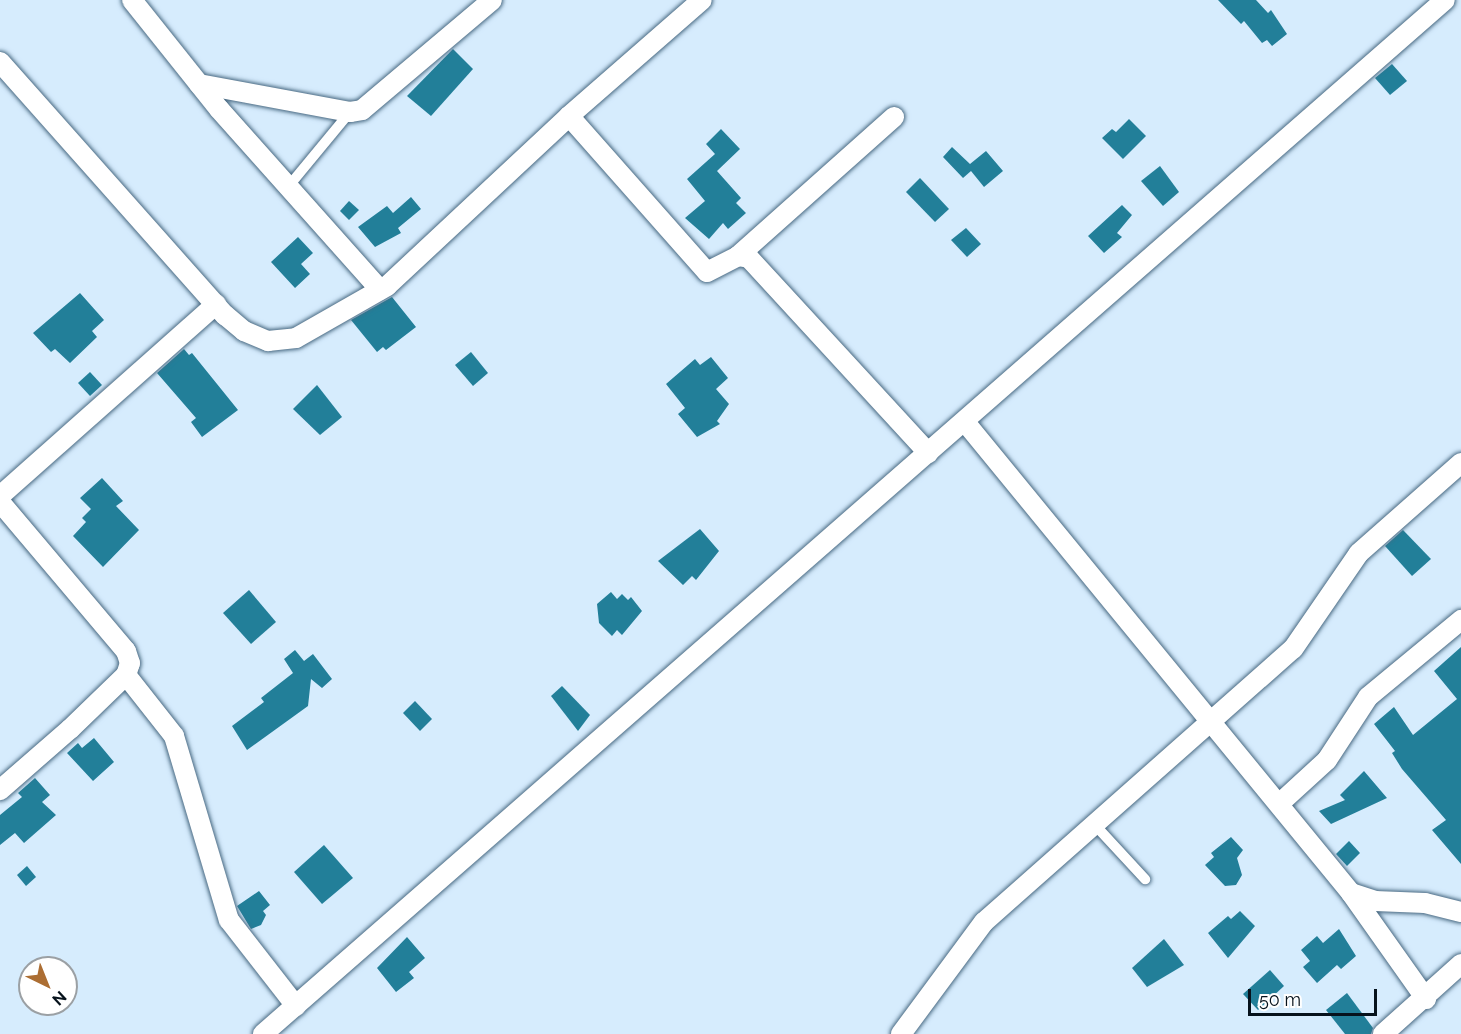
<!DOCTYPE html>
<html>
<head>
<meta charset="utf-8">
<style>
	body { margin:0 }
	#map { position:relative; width:1461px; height:1034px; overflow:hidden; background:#d6ecfd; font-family:Raleway,sans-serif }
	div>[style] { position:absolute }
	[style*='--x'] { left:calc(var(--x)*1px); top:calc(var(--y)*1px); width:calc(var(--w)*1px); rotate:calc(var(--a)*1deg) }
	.building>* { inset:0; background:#227f99 }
	.roads { filter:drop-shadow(0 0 2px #486982) drop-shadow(0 0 2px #486982) }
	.lane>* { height:10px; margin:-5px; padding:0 5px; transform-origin:5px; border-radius:5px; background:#fff }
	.street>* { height:20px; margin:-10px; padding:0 10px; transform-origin:10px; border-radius:10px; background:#fff }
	span { translate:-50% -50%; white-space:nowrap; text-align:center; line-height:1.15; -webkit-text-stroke:4.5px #fff; paint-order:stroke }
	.north { position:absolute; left:18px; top:956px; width:60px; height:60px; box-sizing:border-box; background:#fff; border:2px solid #9ba0a4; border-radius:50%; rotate:137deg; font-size:16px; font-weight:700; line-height:24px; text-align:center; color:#06121c }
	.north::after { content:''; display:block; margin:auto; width:21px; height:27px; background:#ac6e33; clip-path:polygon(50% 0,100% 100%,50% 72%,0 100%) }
	.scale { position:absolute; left:1248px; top:989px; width:129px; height:27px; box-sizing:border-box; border:3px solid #06121c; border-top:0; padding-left:8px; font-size:18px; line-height:21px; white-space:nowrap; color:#06121c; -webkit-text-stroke:4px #fff; paint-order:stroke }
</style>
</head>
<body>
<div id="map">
	<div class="building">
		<div style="clip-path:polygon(1218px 0,1256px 0,1268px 13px,1271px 10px,1287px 34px,1272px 46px,1267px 40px,1262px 43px,1244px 21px,1241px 24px)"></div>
		<div style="clip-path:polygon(453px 49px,473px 69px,431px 116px,407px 96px)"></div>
		<div style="clip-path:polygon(1392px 64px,1407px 81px,1390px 95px,1375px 78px)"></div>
		<div style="clip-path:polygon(1129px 119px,1146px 136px,1123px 159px,1102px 138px,1112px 129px,1116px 132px)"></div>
		<div style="clip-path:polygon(721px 129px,740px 149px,717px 171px,741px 198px,736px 203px,746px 213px,728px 229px,723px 223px,709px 239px,685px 218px,705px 201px,687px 179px,715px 154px,706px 144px)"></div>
		<div style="clip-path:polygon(952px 147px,970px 164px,986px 151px,1003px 171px,984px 187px,971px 171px,963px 178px,943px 157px)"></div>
		<div style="clip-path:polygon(1160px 166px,1179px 192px,1163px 206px,1141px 181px)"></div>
		<div style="clip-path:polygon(920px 178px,949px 209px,935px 222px,906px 192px)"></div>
		<div style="clip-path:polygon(411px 197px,421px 209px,398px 228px,401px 233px,375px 247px,358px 227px,387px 206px,393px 213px)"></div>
		<div style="clip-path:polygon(349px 201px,359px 210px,349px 220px,340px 211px)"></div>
		<div style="clip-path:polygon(1122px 205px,1132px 215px,1117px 233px,1122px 237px,1104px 253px,1088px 236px)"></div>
		<div style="clip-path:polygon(966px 228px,981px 244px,967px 257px,951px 240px)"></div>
		<div style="clip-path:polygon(298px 237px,313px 253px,301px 264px,310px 274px,295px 288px,271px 262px)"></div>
		<div style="clip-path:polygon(80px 293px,104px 320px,92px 331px,97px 337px,70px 363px,55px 349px,51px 352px,33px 333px)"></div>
		<div style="clip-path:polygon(392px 297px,416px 327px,386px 350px,383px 347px,377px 352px,351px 320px)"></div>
		<div style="clip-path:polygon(184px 349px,189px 355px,192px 353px,238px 410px,202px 437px,191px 422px,196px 418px,157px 373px)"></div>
		<div style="clip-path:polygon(471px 352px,488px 373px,473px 386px,455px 365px)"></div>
		<div style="clip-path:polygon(711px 357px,728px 378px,716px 389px,729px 404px,717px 421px,720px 424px,697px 437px,678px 414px,685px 408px,666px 384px,695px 359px,700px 365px)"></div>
		<div style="clip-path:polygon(90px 372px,102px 385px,90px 396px,78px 383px)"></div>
		<div style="clip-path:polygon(317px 385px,342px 417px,320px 435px,293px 409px)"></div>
		<div style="clip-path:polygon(102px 478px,123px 501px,116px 506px,139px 530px,103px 567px,73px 536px,86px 522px,82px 518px,91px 509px,80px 498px)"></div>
		<div style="clip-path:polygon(700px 529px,719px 551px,696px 580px,692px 576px,683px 585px,658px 561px)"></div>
		<div style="clip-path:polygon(1403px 530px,1431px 559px,1412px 576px,1385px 546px)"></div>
		<div style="clip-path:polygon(249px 590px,276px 622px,251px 644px,223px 613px)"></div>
		<div style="clip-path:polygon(611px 592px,617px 599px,622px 594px,628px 600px,631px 597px,642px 611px,622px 635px,617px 630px,612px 636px,599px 623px,597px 604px)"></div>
		<div style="clip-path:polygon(1461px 647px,1461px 864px,1432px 830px,1446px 820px,1402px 769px,1392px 753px,1395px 751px,1374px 724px,1394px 707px,1413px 735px,1457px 699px,1434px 671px)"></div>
		<div style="clip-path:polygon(295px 650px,304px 661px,313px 654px,332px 679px,322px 688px,311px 679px,308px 706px,247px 750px,232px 726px,264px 702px,261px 698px,293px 673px,284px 659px)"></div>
		<div style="clip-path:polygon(562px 686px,590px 715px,578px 731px,551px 696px)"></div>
		<div style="clip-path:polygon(415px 701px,432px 719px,420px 731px,403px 713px)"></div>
		<div style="clip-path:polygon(94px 738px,114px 762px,93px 781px,67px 753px,78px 743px,82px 748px)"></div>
		<div style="clip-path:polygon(1364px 771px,1387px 798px,1331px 824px,1319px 811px,1345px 800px,1340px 795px)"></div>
		<div style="clip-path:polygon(35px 778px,50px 795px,42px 802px,56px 815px,24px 843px,15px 833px,0 845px,0 815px,22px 797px,18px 793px)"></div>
		<div style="clip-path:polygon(1231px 837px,1243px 850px,1237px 858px,1242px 875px,1236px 885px,1225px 886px,1205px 865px,1214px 857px,1211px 853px)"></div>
		<div style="clip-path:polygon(1349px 841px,1360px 853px,1347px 866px,1336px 854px)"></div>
		<div style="clip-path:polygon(324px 845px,353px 878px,322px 904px,294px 872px)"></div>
		<div style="clip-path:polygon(27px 866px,36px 877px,26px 886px,17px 875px)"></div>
		<div style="clip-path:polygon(259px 891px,270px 905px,263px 911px,266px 915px,261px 925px,251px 929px,237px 906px)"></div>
		<div style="clip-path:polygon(1240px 911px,1255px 926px,1228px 958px,1208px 933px,1228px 916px,1231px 919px)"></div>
		<div style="clip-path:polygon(1339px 929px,1356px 956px,1341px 969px,1337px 965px,1317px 983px,1303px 967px,1310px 961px,1301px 950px,1317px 936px,1323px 943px)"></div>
		<div style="clip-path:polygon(407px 937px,425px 958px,409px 972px,414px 978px,396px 992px,377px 968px)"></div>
		<div style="clip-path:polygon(1164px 939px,1184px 965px,1147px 987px,1132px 968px)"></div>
		<div style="clip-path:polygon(1270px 970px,1284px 986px,1258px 1010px,1243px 994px)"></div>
		<div style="clip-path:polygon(1347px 993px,1373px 1028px,1371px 1034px,1345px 1034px,1326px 1010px)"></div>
	</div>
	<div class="roads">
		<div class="lane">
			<div style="--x:288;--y:187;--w:97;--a:-50.4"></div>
			<div style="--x:1095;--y:825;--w:74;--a:47.2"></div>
		</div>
		<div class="street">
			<div style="--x:132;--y:0;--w:139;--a:51.4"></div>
			<div style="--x:219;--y:109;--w:242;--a:48.3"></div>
			<div style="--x:0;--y:62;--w:339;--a:48.4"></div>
			<div style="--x:225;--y:315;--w:25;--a:40"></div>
			<div style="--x:244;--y:331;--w:26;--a:23"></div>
			<div style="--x:268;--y:341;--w:28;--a:-6"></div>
			<div style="--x:296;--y:338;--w:105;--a:-29.7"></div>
			<div style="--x:387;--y:286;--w:249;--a:-43"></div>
			<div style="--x:569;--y:116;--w:176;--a:-41.1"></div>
			<div style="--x:199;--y:84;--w:154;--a:10.5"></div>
			<div style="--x:350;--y:112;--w:12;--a:-9"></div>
			<div style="--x:362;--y:110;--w:170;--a:-40.2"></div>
			<div style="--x:569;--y:116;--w:208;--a:48.5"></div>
			<div style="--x:707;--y:272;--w:35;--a:-27"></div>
			<div style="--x:738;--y:256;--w:11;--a:10"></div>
			<div style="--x:749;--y:258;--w:265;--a:47.4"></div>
			<div style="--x:738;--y:256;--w:209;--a:-41.7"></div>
			<div style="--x:965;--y:422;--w:609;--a:50.66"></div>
			<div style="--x:1351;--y:893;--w:25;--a:18"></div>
			<div style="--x:1375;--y:901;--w:50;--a:2.3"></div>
			<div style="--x:1425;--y:903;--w:37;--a:14"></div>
			<div style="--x:0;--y:496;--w:289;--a:-41.6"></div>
			<div style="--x:0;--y:502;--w:195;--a:49.8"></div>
			<div style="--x:126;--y:651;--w:13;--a:72"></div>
			<div style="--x:130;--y:663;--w:13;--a:108"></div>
			<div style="--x:126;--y:675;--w:78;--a:136"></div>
			<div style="--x:70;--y:729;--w:93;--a:138.9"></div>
			<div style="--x:126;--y:675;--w:78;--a:51.8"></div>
			<div style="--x:174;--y:736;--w:192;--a:73.4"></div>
			<div style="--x:229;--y:920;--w:109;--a:52.1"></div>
			<div style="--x:1279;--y:804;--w:65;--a:-42.5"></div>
			<div style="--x:1327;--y:760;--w:75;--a:-56.9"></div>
			<div style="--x:1368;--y:697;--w:121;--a:-39.6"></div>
			<div style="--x:1351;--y:893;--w:130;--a:54.7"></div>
			<div style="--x:263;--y:1034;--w:1570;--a:-41.18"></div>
			<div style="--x:901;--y:1034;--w:139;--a:-53.5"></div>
			<div style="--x:984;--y:922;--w:412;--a:-41.5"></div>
			<div style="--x:1293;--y:649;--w:116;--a:-55.5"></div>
			<div style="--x:1359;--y:553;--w:136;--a:-41.4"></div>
			<div style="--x:1383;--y:1034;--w:105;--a:-41.9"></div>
		</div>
	</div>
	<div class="north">N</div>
	<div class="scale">50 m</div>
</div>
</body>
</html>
